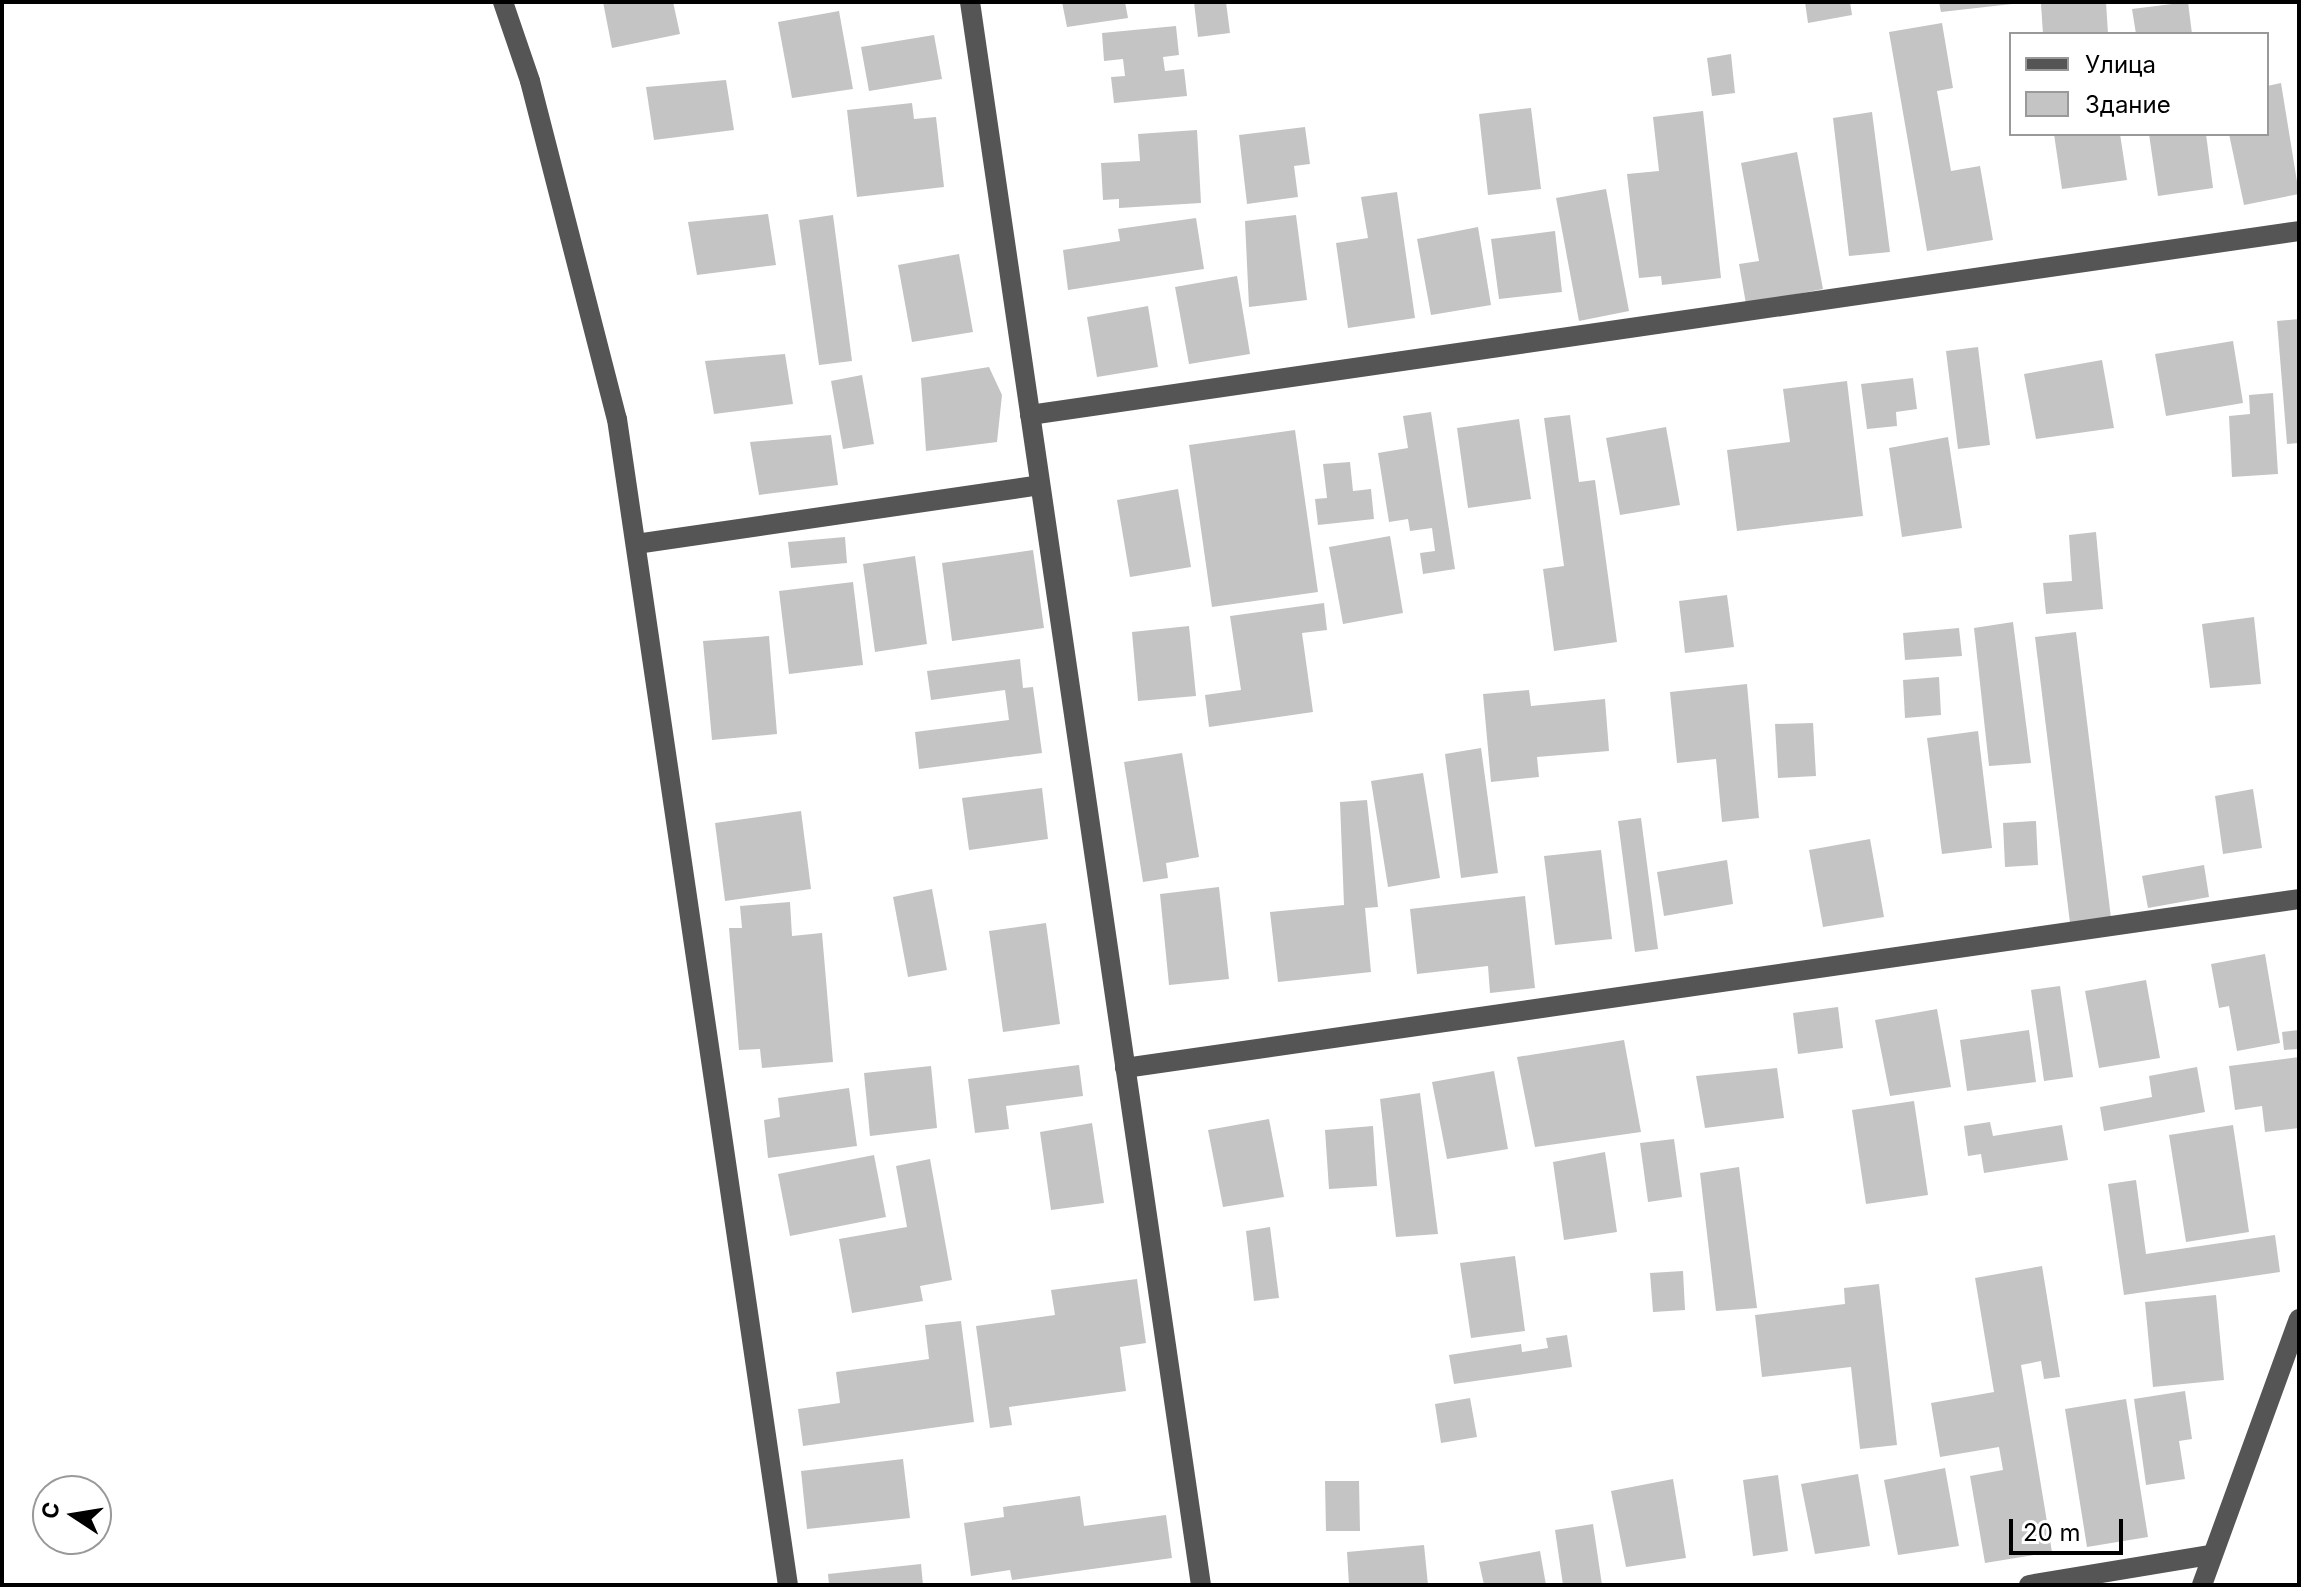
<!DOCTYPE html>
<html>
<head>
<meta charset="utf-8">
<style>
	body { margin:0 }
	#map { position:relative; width:2301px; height:1587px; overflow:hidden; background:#fff; font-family:Inter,sans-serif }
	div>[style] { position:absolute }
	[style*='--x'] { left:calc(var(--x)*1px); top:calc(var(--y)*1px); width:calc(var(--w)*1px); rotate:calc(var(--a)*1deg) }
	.building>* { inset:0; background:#c4c4c4 }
	.minor>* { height:20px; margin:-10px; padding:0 10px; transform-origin:10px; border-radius:10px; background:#555 }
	span { translate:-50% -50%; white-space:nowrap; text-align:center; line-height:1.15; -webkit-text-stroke:6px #fff; paint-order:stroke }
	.frame { position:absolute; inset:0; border:4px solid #000; pointer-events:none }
	.legend { position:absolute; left:2009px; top:32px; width:260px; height:104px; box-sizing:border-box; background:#fff; border:2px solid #999; margin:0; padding:10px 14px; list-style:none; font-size:24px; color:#000 }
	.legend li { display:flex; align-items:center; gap:16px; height:40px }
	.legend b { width:40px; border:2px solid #999 }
	.north { position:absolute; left:32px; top:1475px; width:80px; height:80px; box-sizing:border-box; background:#fff; border:2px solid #999; border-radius:50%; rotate:282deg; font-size:22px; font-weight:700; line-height:32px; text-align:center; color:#000 }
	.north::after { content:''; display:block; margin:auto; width:28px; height:36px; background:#000; clip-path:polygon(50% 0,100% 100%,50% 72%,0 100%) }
	.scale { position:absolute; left:2009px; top:1519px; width:114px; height:36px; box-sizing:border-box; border:4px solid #000; border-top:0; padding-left:10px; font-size:24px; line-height:28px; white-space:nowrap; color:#000; -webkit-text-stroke:6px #fff; paint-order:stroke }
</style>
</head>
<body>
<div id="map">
	<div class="building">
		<div style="clip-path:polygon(603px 2px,673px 2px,680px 34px,612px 48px)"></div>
		<div style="clip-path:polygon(1062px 2px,1125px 2px,1128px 18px,1067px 27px)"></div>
		<div style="clip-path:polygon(1194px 2px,1226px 2px,1230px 33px,1198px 37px)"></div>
		<div style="clip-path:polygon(1805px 2px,1850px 2px,1852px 15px,1808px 23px)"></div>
		<div style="clip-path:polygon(1939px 2px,2012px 2px,2012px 4px,1941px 12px)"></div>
		<div style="clip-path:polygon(2106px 2px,2108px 34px,2043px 34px,2041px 4px)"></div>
		<div style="clip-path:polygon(2188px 2px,2192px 34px,2136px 34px,2132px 9px)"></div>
		<div style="clip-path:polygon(839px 11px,853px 89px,792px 98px,778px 22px)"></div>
		<div style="clip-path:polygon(1942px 23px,1953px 88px,1937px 91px,1951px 171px,1980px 166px,1993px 240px,1927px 251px,1889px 32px)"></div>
		<div style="clip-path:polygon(1176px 26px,1179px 55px,1163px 57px,1165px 71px,1184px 69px,1187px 96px,1114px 103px,1111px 77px,1125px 76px,1123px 59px,1104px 61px,1102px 33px)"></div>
		<div style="clip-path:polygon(934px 35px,942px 79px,869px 91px,861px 47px)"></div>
		<div style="clip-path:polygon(1731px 54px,1735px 93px,1712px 96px,1707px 58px)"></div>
		<div style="clip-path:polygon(726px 80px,734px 130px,654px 140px,646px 87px)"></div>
		<div style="clip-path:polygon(2281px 83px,2299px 194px,2244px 205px,2229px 134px,2267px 134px,2267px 86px)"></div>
		<div style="clip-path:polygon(912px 103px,914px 119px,936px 117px,944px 187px,857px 197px,847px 110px)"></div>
		<div style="clip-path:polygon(1531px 108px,1541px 189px,1488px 195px,1479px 114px)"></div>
		<div style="clip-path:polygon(1703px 111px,1721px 278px,1662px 285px,1661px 276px,1639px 278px,1627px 174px,1659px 171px,1653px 117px)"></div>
		<div style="clip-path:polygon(1872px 112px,1890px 252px,1849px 256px,1833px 118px)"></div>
		<div style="clip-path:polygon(1305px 127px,1310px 164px,1294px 166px,1298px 197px,1247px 204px,1239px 135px)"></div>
		<div style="clip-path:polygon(1197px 130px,1201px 203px,1119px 208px,1119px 199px,1103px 200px,1101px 163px,1140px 161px,1138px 134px)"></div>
		<div style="clip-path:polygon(2054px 134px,2120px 134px,2127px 180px,2062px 189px)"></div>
		<div style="clip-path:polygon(2149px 134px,2206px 134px,2213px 188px,2158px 196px)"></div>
		<div style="clip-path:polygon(1797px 152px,1823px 289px,1746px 304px,1739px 264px,1759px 261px,1741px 163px)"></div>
		<div style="clip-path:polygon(1606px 189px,1629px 311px,1579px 321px,1556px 198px)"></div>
		<div style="clip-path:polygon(1397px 192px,1415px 318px,1348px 328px,1336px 243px,1368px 238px,1361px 197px)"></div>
		<div style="clip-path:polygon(768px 214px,776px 265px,697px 275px,688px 222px)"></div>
		<div style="clip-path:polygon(833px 215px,852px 361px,819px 365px,799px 220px)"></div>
		<div style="clip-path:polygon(1296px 215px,1307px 300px,1249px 307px,1245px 221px)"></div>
		<div style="clip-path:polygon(1196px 218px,1204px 269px,1068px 290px,1063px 250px,1120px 241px,1118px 229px)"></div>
		<div style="clip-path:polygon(1478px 227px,1491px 305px,1431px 315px,1417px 239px)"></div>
		<div style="clip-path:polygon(1555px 231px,1562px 292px,1499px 299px,1491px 239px)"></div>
		<div style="clip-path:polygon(959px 254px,973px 332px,912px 342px,898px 265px)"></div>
		<div style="clip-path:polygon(1237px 276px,1250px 354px,1189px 364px,1175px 287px)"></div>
		<div style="clip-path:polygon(1148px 306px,1158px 367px,1097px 377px,1087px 317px)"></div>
		<div style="clip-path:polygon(2299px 319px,2299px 443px,2287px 444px,2277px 321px)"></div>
		<div style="clip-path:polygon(2233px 341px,2243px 403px,2166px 416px,2155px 354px)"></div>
		<div style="clip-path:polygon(1978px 347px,1990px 445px,1958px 449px,1946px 351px)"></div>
		<div style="clip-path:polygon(785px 354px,793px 404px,714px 414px,705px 361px)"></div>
		<div style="clip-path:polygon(2102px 360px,2114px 428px,2036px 439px,2024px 374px)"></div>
		<div style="clip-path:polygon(989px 367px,1002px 395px,997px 442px,926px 451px,921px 378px)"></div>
		<div style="clip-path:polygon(862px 375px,874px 444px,843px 449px,831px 381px)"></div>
		<div style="clip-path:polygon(1913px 378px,1917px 409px,1896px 412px,1897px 426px,1867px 429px,1861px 384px)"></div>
		<div style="clip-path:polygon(1847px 381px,1863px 516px,1737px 531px,1727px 450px,1790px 442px,1783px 389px)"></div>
		<div style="clip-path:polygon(2273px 393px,2278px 474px,2232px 477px,2229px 416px,2250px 414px,2249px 395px)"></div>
		<div style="clip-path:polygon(1431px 412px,1455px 569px,1423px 574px,1420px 553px,1435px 551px,1432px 528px,1410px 531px,1408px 519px,1389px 522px,1378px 453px,1408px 448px,1403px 416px)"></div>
		<div style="clip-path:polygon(1570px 415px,1579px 482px,1595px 480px,1617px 642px,1554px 651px,1543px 569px,1564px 566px,1544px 418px)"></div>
		<div style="clip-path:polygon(1519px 419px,1531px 499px,1468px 508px,1457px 428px)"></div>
		<div style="clip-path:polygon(1666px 427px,1680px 505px,1620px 515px,1606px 438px)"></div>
		<div style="clip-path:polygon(1295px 430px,1318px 592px,1212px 607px,1189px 445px)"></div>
		<div style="clip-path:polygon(831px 435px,838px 485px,759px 495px,750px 442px)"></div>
		<div style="clip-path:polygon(1948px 437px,1962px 528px,1902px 537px,1889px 448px)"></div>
		<div style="clip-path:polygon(1350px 462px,1353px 491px,1371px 489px,1374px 519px,1318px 525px,1315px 499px,1327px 498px,1323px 464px)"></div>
		<div style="clip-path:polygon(1178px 489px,1191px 567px,1130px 577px,1117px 500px)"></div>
		<div style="clip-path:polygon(2096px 532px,2103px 609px,2046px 614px,2043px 583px,2072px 581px,2069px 535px)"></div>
		<div style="clip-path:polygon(1390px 536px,1403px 613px,1343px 624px,1329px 547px)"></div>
		<div style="clip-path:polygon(845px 537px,847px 563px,791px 568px,788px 542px)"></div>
		<div style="clip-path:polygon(1033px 550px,1044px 628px,952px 641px,942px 563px)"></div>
		<div style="clip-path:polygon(915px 556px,927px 644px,875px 652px,863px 564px)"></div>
		<div style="clip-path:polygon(853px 582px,863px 665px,789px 674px,779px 591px)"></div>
		<div style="clip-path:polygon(1727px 595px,1734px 647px,1685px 653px,1679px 601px)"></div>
		<div style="clip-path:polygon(1324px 603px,1327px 630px,1302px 633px,1313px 712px,1209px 727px,1205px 695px,1241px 690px,1230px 616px)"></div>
		<div style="clip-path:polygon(2254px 617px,2261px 684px,2210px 688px,2202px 624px)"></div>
		<div style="clip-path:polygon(2013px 622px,2031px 763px,1989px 766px,1974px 628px)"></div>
		<div style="clip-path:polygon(1189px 626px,1196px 696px,1138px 701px,1132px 632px)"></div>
		<div style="clip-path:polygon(1959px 628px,1962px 656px,1905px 660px,1903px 633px)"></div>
		<div style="clip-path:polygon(2076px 632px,2111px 918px,2070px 923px,2035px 637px)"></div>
		<div style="clip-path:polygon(769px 636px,777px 734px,712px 740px,703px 641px)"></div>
		<div style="clip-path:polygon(1020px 659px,1023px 688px,1033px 687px,1042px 753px,919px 769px,915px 732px,1009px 720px,1005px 690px,931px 700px,927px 671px)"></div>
		<div style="clip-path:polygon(1939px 677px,1941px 715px,1905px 718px,1903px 680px)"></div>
		<div style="clip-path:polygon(1747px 684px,1759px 818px,1722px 822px,1716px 759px,1677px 763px,1670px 692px)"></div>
		<div style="clip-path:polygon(1529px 690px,1531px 706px,1605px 699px,1609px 751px,1537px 757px,1539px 777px,1491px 782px,1483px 694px)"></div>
		<div style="clip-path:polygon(1813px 723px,1816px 776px,1778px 778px,1775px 724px)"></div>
		<div style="clip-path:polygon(1978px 731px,1992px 848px,1942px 854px,1927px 738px)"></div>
		<div style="clip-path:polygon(1481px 748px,1498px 873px,1461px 878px,1445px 754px)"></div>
		<div style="clip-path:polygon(1182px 753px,1199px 857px,1166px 863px,1168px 878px,1143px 882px,1124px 762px)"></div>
		<div style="clip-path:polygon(1423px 773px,1440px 878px,1388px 887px,1371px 781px)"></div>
		<div style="clip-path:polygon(1042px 788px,1048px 839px,969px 850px,962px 798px)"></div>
		<div style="clip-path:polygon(2253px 789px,2262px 848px,2223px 854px,2215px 796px)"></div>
		<div style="clip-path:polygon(1367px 800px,1378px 907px,1365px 908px,1371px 972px,1278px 982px,1270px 912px,1344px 905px,1340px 802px)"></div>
		<div style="clip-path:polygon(801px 811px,811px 889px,725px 901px,715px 823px)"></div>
		<div style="clip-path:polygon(1641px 818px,1658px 949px,1635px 952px,1618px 821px)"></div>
		<div style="clip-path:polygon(2036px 821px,2038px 865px,2005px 867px,2003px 823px)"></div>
		<div style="clip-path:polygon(1870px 839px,1884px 917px,1823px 927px,1809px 850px)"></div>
		<div style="clip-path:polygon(1601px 850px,1612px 939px,1555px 945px,1544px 856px)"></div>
		<div style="clip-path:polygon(1727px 860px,1733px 904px,1664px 916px,1657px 872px)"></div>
		<div style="clip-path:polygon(2204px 865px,2209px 897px,2148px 908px,2142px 876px)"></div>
		<div style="clip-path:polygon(1219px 887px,1229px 979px,1169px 985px,1160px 894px)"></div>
		<div style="clip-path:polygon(932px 889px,947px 970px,908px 977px,893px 897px)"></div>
		<div style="clip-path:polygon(1525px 896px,1535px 988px,1490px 993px,1488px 966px,1417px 974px,1410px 909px)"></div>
		<div style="clip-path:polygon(790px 902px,792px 936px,822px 933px,833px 1062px,762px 1068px,760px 1049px,739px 1050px,729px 928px,742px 928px,740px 906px)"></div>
		<div style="clip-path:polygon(1046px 923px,1060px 1024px,1003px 1032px,989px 931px)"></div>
		<div style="clip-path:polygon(2265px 954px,2280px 1043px,2237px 1051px,2229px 1006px,2219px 1008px,2211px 964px)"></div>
		<div style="clip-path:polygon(2146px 980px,2160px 1058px,2099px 1068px,2085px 991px)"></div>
		<div style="clip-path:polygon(2060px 986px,2073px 1077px,2044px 1081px,2031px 990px)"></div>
		<div style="clip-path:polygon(1838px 1007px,1843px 1048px,1798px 1054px,1793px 1013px)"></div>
		<div style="clip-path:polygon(1937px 1009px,1951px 1087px,1890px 1096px,1875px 1020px)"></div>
		<div style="clip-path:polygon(2029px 1030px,2036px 1082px,1967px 1091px,1960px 1040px)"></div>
		<div style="clip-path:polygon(2299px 1030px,2299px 1049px,2284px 1050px,2282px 1032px)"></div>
		<div style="clip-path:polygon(1624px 1040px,1641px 1132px,1535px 1147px,1517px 1057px)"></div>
		<div style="clip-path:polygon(2299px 1057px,2299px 1128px,2265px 1132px,2262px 1106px,2235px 1110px,2229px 1066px)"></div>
		<div style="clip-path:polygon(1079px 1065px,1083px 1096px,1006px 1106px,1009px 1129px,975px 1133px,968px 1079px)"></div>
		<div style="clip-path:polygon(931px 1066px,937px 1128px,870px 1136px,864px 1073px)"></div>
		<div style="clip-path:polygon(2197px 1067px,2205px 1112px,2104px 1131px,2100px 1107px,2152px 1097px,2149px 1076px)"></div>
		<div style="clip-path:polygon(1777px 1068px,1784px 1118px,1705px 1128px,1696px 1076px)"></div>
		<div style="clip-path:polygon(1494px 1071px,1508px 1149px,1447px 1159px,1432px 1082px)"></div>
		<div style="clip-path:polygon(849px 1088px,857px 1146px,768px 1158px,764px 1120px,780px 1117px,778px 1098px)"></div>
		<div style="clip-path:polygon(1420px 1093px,1438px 1234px,1396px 1237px,1380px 1099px)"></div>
		<div style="clip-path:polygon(1914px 1101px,1928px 1195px,1866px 1204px,1852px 1110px)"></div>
		<div style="clip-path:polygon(1269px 1119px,1284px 1197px,1223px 1207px,1208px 1130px)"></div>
		<div style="clip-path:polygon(1990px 1122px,1993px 1136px,2062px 1125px,2068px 1160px,1984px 1173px,1981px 1154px,1968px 1156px,1964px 1126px)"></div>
		<div style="clip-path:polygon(1092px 1123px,1104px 1203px,1051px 1210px,1040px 1132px)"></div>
		<div style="clip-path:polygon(2233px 1125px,2249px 1232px,2186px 1242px,2169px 1135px)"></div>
		<div style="clip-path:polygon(1373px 1126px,1377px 1186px,1329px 1189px,1325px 1130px)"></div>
		<div style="clip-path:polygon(1674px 1139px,1682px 1197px,1648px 1202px,1640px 1143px)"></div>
		<div style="clip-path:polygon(1605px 1152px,1617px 1232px,1564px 1240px,1553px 1162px)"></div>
		<div style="clip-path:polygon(874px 1155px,886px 1217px,790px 1236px,778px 1174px)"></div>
		<div style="clip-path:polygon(930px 1159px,952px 1280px,920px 1286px,923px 1301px,852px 1313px,839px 1239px,907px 1227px,896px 1166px)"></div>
		<div style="clip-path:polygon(1739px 1167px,1757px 1308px,1716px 1311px,1700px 1173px)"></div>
		<div style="clip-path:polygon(2136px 1180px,2146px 1254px,2275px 1235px,2280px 1272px,2124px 1295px,2108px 1184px)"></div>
		<div style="clip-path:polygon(1270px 1227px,1279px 1298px,1254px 1301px,1246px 1231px)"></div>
		<div style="clip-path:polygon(1515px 1256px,1525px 1331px,1471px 1338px,1460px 1263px)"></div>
		<div style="clip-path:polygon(2042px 1266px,2060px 1377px,2044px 1379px,2041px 1361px,2021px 1365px,2052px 1552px,1985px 1563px,1970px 1476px,2003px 1470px,1999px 1447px,1940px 1457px,1931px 1403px,1994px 1392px,1975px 1278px)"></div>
		<div style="clip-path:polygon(1683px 1271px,1685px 1310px,1653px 1312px,1650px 1273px)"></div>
		<div style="clip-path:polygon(1137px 1279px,1146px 1343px,1120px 1347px,1126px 1391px,1009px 1407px,1012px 1425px,990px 1428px,976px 1326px,1055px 1315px,1051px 1290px)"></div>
		<div style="clip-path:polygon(1879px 1284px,1897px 1445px,1860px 1449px,1851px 1367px,1762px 1377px,1755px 1315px,1845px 1304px,1844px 1288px)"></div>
		<div style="clip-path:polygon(2216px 1295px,2224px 1380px,2153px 1387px,2145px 1302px)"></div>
		<div style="clip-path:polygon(961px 1321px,974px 1422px,803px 1446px,798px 1409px,840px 1403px,836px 1372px,929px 1359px,925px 1325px)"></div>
		<div style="clip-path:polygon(1567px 1335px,1572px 1367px,1454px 1384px,1449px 1355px,1521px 1344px,1522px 1352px,1548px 1348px,1546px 1338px)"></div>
		<div style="clip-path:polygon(2185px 1391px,2192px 1439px,2179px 1441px,2185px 1479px,2146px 1485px,2134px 1399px)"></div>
		<div style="clip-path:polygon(1470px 1398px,1477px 1437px,1441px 1443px,1435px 1404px)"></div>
		<div style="clip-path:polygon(2126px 1399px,2148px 1537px,2087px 1547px,2065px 1409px)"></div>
		<div style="clip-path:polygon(903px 1459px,910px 1518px,807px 1529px,801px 1471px)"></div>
		<div style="clip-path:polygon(1945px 1468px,1959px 1546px,1898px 1555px,1884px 1480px)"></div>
		<div style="clip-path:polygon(1858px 1474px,1870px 1546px,1815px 1554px,1801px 1484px)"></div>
		<div style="clip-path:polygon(1778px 1475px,1788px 1551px,1753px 1556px,1743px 1480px)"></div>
		<div style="clip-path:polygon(1673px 1479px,1686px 1558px,1626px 1567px,1611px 1491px)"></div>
		<div style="clip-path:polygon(1325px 1481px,1359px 1481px,1360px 1531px,1326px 1531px)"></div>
		<div style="clip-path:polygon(1080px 1496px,1084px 1526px,1166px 1515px,1172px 1558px,1012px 1580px,1010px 1570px,971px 1576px,964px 1523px,1004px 1517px,1003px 1507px)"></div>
		<div style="clip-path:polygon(1593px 1524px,1602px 1585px,1563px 1585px,1555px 1530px)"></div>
		<div style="clip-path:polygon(1424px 1545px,1428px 1585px,1349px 1585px,1347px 1552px)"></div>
		<div style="clip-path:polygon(1540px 1551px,1546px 1585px,1484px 1585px,1479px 1562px)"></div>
		<div style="clip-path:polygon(921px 1564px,923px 1585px,829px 1585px,828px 1574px)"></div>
	</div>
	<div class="minor">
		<div style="--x:503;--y:2;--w:83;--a:71.1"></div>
		<div style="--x:530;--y:81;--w:349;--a:75.6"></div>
		<div style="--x:617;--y:419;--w:1178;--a:81.66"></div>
		<div style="--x:970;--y:2;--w:1600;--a:81.7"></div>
		<div style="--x:1030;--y:415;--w:1282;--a:-8.25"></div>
		<div style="--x:636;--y:544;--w:408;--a:-8.3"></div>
		<div style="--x:1125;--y:1068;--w:1186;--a:-8.19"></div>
		<div style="--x:2029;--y:1585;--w:184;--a:-9.4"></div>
		<div style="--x:2202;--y:1585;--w:283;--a:-70"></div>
	</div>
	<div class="frame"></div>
	<ul class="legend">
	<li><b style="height:10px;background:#555"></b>Улица</li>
	<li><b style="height:22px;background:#c4c4c4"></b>Здание</li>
	</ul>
	<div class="north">С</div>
	<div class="scale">20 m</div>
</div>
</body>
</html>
